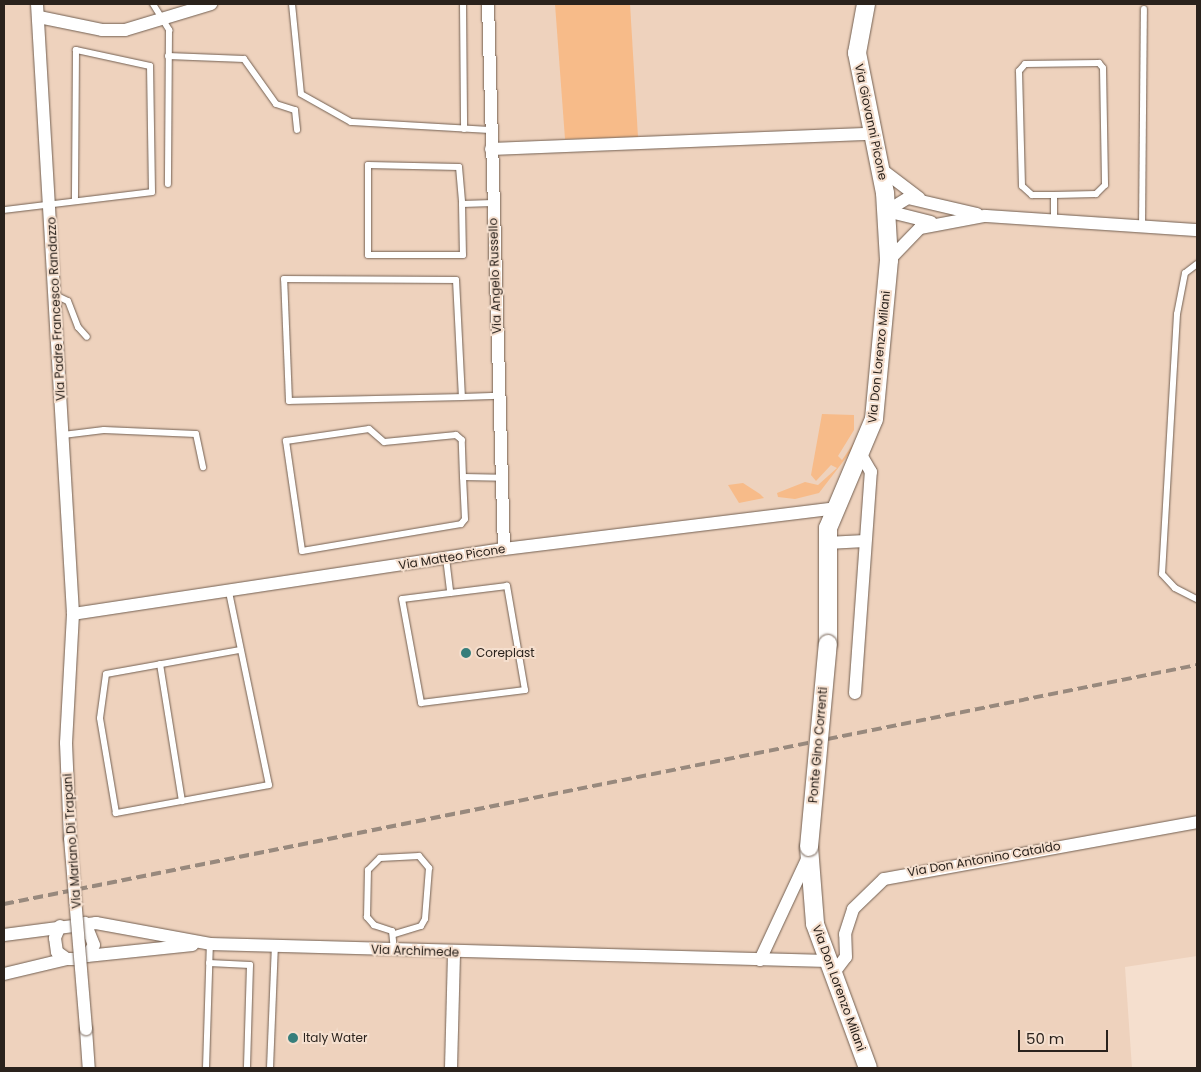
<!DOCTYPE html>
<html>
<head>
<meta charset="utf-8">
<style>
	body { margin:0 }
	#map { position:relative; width:1201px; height:1072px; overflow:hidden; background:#f5dfce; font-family:Poppins,sans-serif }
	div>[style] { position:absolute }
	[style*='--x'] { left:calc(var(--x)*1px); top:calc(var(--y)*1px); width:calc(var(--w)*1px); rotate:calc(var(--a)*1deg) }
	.built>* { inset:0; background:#eed2bd }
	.green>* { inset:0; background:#f7bb89 }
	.roads { filter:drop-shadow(0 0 1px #736052) drop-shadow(0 0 1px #736052) }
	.lane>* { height:6px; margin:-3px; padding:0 3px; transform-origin:3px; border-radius:3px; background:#fff }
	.street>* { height:12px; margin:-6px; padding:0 6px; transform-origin:6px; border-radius:6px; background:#fff }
	.secondary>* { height:18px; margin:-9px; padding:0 9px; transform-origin:9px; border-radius:9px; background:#fff }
	.rail>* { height:4px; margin-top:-2px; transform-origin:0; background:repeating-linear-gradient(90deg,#98897d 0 10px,transparent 0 15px) }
	.bridges { filter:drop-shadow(0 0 1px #736052) drop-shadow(0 0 1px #736052) }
	.street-bridge>* { height:12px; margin:-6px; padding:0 6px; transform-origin:6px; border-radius:6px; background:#fff }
	.secondary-bridge>* { height:18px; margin:-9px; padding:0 9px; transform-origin:9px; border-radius:9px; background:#fff }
	.dots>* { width:14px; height:14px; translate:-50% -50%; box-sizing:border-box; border:2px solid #f5dfce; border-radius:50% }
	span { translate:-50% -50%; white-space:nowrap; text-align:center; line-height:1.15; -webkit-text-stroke:4px #f5dfce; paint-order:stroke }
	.street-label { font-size:12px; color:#2a221c }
	.poi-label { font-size:12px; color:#2a221c }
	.left { translate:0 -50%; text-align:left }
	.frame { position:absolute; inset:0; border:5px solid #2a221c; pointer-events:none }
	.scale { position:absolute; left:1018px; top:1030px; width:90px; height:22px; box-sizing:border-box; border:2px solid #2a221c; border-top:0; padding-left:6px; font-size:15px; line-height:18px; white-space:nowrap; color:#2a221c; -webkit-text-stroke:4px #f5dfce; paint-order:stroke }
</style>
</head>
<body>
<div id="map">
	<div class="built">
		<div style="clip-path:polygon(4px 4px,1197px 4px,1197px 956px,1125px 967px,1132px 1068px,4px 1068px)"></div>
	</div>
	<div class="green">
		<div style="clip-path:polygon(555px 4px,630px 4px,638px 137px,565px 139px)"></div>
		<div style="clip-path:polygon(822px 414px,854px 415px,854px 430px,838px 456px,842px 460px,860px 434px,855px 446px,819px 493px,795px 499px,778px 497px,777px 493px,805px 482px,818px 485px,837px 468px,831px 465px,816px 481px,811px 475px)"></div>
		<div style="clip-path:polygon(743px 483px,760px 494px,764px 498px,739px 503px,728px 485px)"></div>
	</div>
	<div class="roads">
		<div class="lane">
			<div style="--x:153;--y:4;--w:31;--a:58"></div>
			<div style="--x:169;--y:30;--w:154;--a:90.4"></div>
			<div style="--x:292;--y:4;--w:90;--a:84.3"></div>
			<div style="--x:301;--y:94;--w:57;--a:29.2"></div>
			<div style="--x:351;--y:122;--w:140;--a:3.3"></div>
			<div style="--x:463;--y:4;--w:125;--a:89.5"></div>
			<div style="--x:168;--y:56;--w:76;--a:2.3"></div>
			<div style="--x:244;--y:59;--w:55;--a:54.6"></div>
			<div style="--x:276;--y:104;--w:20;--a:18"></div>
			<div style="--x:295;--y:110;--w:20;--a:84"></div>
			<div style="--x:1054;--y:195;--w:22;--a:180"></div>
			<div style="--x:1032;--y:195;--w:13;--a:-138"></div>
			<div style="--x:1022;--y:186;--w:115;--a:-91.5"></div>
			<div style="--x:1019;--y:71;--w:9;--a:-49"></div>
			<div style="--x:1025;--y:64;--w:74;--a:-0.8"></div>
			<div style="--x:1099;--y:63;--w:6;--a:51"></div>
			<div style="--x:1103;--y:68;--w:117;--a:89"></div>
			<div style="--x:1105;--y:185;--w:13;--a:135"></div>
			<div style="--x:1096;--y:194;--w:42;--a:178.6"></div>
			<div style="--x:1054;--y:195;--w:26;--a:90"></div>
			<div style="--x:462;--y:204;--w:51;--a:88.9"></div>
			<div style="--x:463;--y:255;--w:95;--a:180"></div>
			<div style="--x:368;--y:255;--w:90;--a:-90"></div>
			<div style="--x:368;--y:165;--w:91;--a:1.3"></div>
			<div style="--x:459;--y:167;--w:37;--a:85"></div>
			<div style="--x:462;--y:204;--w:31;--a:-2"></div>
			<div style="--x:4;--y:210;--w:149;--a:-6.9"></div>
			<div style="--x:152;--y:192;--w:126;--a:-90.9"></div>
			<div style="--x:150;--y:66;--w:76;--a:-167.8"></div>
			<div style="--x:76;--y:50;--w:151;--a:90.4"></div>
			<div style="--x:1142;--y:226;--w:217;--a:-89.5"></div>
			<div style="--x:1197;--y:264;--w:15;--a:143"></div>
			<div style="--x:1185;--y:273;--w:42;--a:101"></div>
			<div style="--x:1177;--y:314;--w:260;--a:93.3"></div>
			<div style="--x:1162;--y:574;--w:19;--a:47"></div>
			<div style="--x:1175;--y:588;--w:25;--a:27"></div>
			<div style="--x:55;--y:295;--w:14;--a:25"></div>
			<div style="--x:68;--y:301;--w:28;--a:69"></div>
			<div style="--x:78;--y:327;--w:13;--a:48"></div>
			<div style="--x:462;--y:397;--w:173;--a:178.7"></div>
			<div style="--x:289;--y:401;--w:122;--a:-92.3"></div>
			<div style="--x:284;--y:279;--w:172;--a:0.3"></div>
			<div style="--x:456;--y:280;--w:117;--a:87.1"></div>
			<div style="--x:462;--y:397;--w:37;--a:-2"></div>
			<div style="--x:63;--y:435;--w:41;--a:-7"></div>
			<div style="--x:104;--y:430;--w:92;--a:2.5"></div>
			<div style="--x:196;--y:434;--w:34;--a:78"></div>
			<div style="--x:463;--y:477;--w:37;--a:-92"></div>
			<div style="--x:462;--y:440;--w:8;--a:-140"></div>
			<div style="--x:456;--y:435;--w:72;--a:174.4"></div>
			<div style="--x:384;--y:442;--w:20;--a:-139"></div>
			<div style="--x:369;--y:429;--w:84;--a:171.8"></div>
			<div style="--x:286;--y:441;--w:111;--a:81.7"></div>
			<div style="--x:302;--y:551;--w:161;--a:-9.6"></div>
			<div style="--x:461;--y:524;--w:6;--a:-51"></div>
			<div style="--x:465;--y:519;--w:42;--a:-92.7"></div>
			<div style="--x:463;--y:477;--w:39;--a:1"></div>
			<div style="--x:446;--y:558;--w:35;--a:83"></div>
			<div style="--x:450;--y:593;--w:48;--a:172.9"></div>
			<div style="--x:402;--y:599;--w:106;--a:79.6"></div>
			<div style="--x:421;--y:703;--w:105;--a:-7.1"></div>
			<div style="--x:525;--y:690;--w:106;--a:-99.8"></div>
			<div style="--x:507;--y:586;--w:57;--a:173"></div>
			<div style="--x:229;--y:592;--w:197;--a:78.3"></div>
			<div style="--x:269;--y:785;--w:156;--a:169.6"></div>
			<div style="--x:116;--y:813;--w:96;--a:-99.6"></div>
			<div style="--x:100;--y:718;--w:44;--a:-82.2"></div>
			<div style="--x:106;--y:674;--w:135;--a:-10.2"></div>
			<div style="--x:160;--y:664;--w:139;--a:80.9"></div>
			<div style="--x:394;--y:950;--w:19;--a:-96"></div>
			<div style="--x:392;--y:931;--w:19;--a:-162"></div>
			<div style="--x:374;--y:925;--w:11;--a:-131"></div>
			<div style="--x:367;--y:917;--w:47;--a:-88.8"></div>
			<div style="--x:368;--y:870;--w:17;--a:-45"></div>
			<div style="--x:380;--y:858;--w:39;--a:-3"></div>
			<div style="--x:419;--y:856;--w:16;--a:50"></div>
			<div style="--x:429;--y:868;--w:51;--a:94.5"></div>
			<div style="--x:425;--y:919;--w:8;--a:120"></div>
			<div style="--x:421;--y:926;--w:28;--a:163"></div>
			<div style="--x:209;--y:963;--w:41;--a:2.8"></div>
			<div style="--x:250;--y:965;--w:103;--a:91.7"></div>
			<div style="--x:206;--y:1068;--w:124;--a:-88.2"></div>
			<div style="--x:270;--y:1068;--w:122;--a:-87.7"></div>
		</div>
		<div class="street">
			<div style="--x:37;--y:4;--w:611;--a:86.62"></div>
			<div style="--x:73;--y:614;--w:129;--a:93.1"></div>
			<div style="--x:66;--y:743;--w:95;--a:87.6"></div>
			<div style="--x:488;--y:4;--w:545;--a:88.32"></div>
			<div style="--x:39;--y:17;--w:64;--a:11.7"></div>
			<div style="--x:102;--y:30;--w:23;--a:0"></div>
			<div style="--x:125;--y:30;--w:90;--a:-16.8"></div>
			<div style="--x:491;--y:149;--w:380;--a:-2.3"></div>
			<div style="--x:881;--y:169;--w:48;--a:37.3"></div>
			<div style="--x:931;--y:222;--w:45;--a:-166"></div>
			<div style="--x:887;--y:211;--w:25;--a:-32"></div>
			<div style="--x:908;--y:198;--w:71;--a:13.1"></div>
			<div style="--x:889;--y:260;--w:45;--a:-45.9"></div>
			<div style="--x:920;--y:228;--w:66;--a:-10.5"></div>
			<div style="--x:985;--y:216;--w:212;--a:3.8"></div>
			<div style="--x:827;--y:543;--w:38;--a:-3"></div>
			<div style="--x:73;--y:614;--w:436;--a:-8.6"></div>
			<div style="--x:504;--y:549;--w:330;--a:-7"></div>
			<div style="--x:855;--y:693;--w:222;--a:-85.9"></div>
			<div style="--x:871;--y:472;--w:20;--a:-120"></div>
			<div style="--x:60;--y:926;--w:13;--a:113"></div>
			<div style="--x:55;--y:938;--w:14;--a:82"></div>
			<div style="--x:57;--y:952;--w:12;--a:35"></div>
			<div style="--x:67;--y:959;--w:10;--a:0"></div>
			<div style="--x:77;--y:959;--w:10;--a:-17"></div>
			<div style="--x:87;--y:956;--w:13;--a:-58"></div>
			<div style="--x:94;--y:945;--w:24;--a:-112"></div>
			<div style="--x:4;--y:935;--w:93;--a:-7.4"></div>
			<div style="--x:96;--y:923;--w:116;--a:10.4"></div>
			<div style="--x:210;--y:944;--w:618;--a:1.58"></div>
			<div style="--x:87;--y:956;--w:106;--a:-6"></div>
			<div style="--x:760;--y:960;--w:114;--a:-65"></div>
			<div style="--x:4;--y:974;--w:65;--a:-13.4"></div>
			<div style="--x:833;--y:974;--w:21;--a:-53"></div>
			<div style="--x:846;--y:957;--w:23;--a:-92"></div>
			<div style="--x:845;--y:934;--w:26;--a:-72"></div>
			<div style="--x:853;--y:909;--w:43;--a:-44.1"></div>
			<div style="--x:884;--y:879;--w:318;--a:-10.3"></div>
			<div style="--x:86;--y:1029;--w:39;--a:86"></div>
			<div style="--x:451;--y:1068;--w:115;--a:-88.5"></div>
		</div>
		<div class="secondary">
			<div style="--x:828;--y:644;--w:116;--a:-90"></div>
			<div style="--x:828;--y:528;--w:118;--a:-67.1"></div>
			<div style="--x:874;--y:419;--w:160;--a:-84.6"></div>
			<div style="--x:889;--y:260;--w:67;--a:-93.4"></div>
			<div style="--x:885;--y:193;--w:143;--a:-101.3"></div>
			<div style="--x:857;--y:53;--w:50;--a:-79.6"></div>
			<div style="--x:809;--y:847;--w:77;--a:85.5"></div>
			<div style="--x:815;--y:924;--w:153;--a:69.8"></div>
		</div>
	</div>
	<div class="rail">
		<div style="--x:4;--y:904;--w:1217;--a:-11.33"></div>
	</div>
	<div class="bridges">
		<div class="street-bridge">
			<div style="--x:70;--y:838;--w:192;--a:85.2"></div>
		</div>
		<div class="secondary-bridge">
			<div style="--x:809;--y:847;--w:204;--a:-84.7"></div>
		</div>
	</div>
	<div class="dots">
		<div style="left:466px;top:653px;background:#367e7b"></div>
		<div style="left:293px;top:1038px;background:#367e7b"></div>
	</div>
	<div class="street-label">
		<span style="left:871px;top:122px;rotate:78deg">Via Giovanni Picone</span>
		<span style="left:495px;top:276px;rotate:-92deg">Via Angelo Russello</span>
		<span style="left:56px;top:309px;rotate:-93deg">Via Padre Francesco Randazzo</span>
		<span style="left:879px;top:357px;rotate:-84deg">Via Don Lorenzo Milani</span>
		<span style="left:452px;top:557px;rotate:-9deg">Via Matteo Picone</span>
		<span style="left:818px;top:745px;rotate:-85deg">Ponte Gino Correnti</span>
		<span style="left:72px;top:841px;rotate:-94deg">Via Mariano Di Trapani</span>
		<span style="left:984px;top:859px;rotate:-10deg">Via Don Antonino Cataldo</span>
		<span style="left:415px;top:951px;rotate:2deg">Via Archimede</span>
		<span style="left:839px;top:988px;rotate:70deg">Via Don Lorenzo Milani</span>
	</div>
	<div class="poi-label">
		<span class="left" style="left:476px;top:653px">Coreplast</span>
		<span class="left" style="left:303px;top:1038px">Italy Water</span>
	</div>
	<div class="frame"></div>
	<div class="scale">50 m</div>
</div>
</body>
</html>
